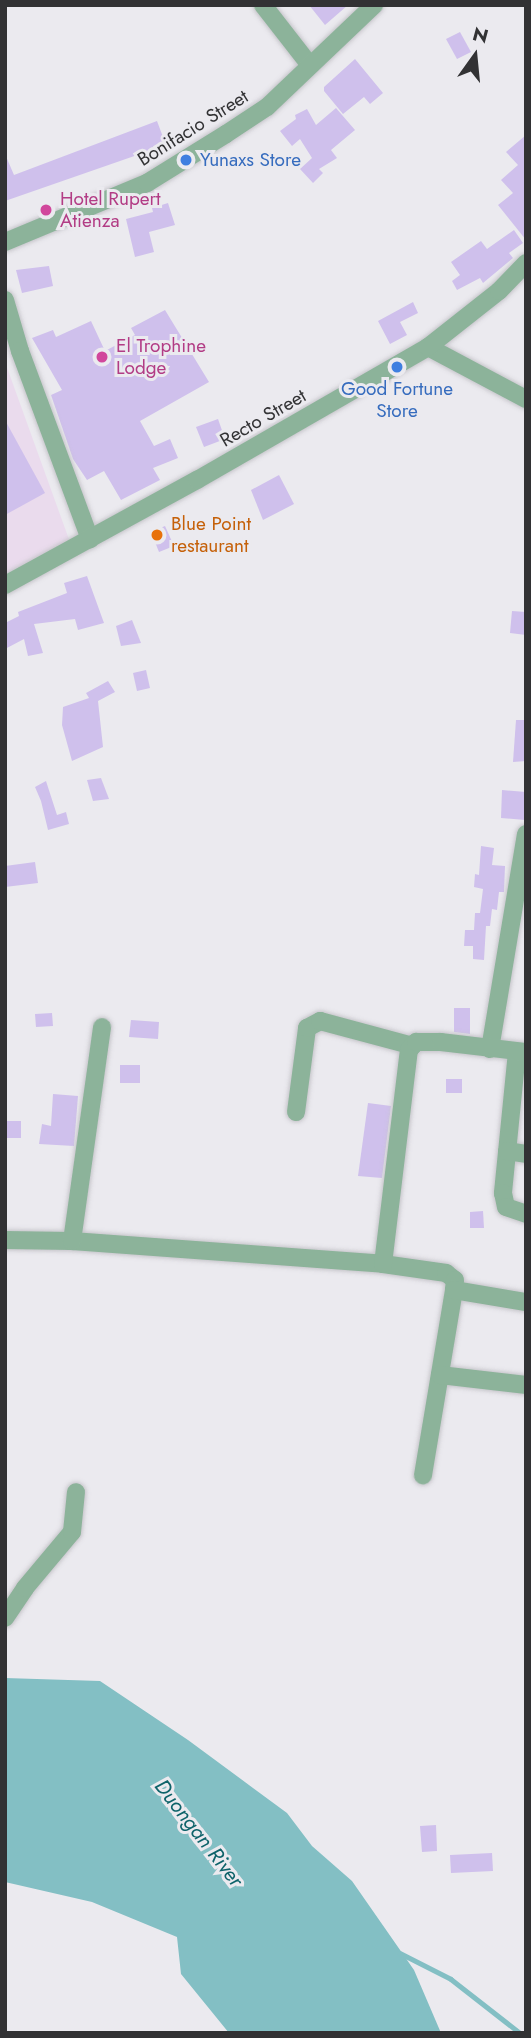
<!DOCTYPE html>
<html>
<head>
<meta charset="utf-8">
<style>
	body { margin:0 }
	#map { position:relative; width:531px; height:2038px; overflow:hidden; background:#ebeaef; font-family:Jost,sans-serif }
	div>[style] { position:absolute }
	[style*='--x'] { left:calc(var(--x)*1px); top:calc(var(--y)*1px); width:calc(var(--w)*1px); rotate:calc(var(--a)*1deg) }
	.commercial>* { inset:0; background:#eadbed }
	.water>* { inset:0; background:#83bfc4 }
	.stream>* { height:4.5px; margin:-2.25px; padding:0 2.25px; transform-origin:2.25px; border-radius:2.25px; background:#83bfc4 }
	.building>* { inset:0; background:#cfc0ec }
	.roads { filter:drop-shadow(0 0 2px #c6c5ca) drop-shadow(0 0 2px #c6c5ca) }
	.minor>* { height:18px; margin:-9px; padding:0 9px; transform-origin:9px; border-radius:9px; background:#8cb39a }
	.dots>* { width:19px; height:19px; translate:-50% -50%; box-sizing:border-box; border:4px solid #ebeaef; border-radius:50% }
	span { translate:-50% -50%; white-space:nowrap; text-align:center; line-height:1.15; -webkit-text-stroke:6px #ebeaef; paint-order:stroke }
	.street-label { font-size:19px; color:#323234 }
	.shop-label { font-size:19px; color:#366cbe }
	.left { translate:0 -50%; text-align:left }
	.hotel-label { font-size:19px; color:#b23c85 }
	.food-label { font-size:19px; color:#c56008 }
	.water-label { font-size:21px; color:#0e636a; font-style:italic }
	.frame { position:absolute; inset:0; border:7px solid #323234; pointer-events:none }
	.north { position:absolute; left:440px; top:21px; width:70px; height:70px; -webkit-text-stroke:5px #ebeaef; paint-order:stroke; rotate:15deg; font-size:19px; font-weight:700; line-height:28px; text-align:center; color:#323234 }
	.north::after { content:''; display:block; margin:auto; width:24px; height:32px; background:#323234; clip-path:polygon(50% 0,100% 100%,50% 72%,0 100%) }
</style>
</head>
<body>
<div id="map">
	<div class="commercial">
		<div style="clip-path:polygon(5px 362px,71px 545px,5px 581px)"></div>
	</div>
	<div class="water">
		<div style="clip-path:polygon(5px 1678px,100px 1681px,188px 1740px,287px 1813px,312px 1846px,352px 1881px,414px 1970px,441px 2033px,229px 2033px,181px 1974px,177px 1937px,92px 1902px,5px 1882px)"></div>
	</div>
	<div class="stream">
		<div style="--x:400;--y:1953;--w:57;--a:27"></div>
		<div style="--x:451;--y:1979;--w:88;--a:38"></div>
	</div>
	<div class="building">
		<div style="clip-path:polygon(309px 5px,348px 5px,325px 25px)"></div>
		<div style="clip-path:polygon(460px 32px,471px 52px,457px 59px,446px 39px)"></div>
		<div style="clip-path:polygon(355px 59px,383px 93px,370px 104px,364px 97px,343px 114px,324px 91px,324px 87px)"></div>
		<div style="clip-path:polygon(336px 108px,355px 130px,331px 150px,337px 158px,319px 169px,323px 173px,313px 183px,300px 169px,312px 158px,300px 139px,292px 146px,280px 131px,296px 119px,295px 115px,307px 109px,316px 125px)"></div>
		<div style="clip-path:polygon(157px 121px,166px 145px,5px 201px,5px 154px,14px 175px)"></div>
		<div style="clip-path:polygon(526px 135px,526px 240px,498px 205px,513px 193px,501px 180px,518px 165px,506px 152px)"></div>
		<div style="clip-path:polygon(168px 203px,175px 225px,149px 232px,154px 252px,135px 257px,126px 219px,153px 212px,152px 208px)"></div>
		<div style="clip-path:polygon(514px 230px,523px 243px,509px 253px,513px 258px,483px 283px,480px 278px,457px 290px,452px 281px,460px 275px,451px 262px,481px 241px,487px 249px)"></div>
		<div style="clip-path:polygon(49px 266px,53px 286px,22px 293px,16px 270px)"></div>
		<div style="clip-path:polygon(413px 302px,418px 313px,400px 322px,407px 335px,390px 344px,378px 321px)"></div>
		<div style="clip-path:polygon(165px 310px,209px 382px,140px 421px,154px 446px,170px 439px,178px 458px,153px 468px,160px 480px,121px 500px,104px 471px,87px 480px,73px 459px,51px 395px,62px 390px,32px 338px,53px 330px,56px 337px,91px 321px,105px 351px,135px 335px,131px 328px)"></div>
		<div style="clip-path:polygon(218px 419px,225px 439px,204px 447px,196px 427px)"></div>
		<div style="clip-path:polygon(5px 420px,45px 493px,5px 515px)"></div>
		<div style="clip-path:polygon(279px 475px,294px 504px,263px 520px,251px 490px)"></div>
		<div style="clip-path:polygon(165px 526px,174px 546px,159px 552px,151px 532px)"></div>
		<div style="clip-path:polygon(87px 576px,104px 623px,78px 630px,75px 619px,34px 624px,43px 653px,28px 656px,24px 639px,5px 649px,5px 623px,19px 616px,18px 612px,67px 593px,64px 583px)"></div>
		<div style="clip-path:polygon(512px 611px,526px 612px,526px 635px,510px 633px)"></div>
		<div style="clip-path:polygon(132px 620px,141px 643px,121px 646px,116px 626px)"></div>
		<div style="clip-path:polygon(146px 670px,150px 688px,137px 691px,133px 673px)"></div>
		<div style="clip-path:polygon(108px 681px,115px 692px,98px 701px,103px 747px,72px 761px,62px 725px,63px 707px,89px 698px,86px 693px)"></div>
		<div style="clip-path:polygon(516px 720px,526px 720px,526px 761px,513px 762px)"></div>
		<div style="clip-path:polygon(101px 778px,109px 799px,93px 801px,87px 780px)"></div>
		<div style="clip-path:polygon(46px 781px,57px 815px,66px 812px,69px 824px,48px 830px,41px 801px,35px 787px)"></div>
		<div style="clip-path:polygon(502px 790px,526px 792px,525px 820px,501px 818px)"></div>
		<div style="clip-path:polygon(481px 846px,494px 848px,492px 865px,505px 866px,504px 892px,499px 892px,497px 910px,492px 909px,490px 926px,486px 926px,484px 960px,473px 959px,473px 946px,464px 946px,465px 930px,474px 930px,475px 913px,480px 913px,483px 889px,474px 887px,475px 874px,479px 875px)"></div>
		<div style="clip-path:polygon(35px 862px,38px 883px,5px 887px,5px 866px)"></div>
		<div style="clip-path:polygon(454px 1008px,470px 1008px,470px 1034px,454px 1032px)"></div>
		<div style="clip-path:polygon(52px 1013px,53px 1026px,36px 1027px,35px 1014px)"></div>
		<div style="clip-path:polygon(131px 1020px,159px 1022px,158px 1039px,129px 1037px)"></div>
		<div style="clip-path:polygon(120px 1065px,140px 1065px,140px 1083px,120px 1083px)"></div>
		<div style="clip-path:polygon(446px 1079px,462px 1079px,462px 1093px,446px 1093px)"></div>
		<div style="clip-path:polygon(53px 1094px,78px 1096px,74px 1146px,39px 1144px,42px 1124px,51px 1126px)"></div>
		<div style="clip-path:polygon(368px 1103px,391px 1106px,382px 1178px,358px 1176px)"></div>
		<div style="clip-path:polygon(5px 1121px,21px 1121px,21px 1138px,5px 1138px)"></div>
		<div style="clip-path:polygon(483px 1211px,484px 1228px,470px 1228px,470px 1212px)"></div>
		<div style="clip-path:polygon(436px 1825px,437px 1851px,422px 1852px,420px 1826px)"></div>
		<div style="clip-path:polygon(492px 1853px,493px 1871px,451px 1873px,450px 1855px)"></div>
	</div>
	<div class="roads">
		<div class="minor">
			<div style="--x:263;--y:5;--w:75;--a:52.1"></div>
			<div style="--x:5;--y:242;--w:154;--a:-22.6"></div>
			<div style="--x:147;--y:183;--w:93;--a:-31.8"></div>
			<div style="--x:226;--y:134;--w:49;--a:-33.4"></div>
			<div style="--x:267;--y:107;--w:148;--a:-43.6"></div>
			<div style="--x:5;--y:300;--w:53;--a:73.6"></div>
			<div style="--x:20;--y:351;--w:201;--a:69.6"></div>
			<div style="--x:428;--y:347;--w:111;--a:28"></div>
			<div style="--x:5;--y:585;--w:219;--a:-28.7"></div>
			<div style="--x:197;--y:480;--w:267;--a:-29.9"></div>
			<div style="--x:428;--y:347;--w:90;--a:-38.3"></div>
			<div style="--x:499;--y:291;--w:39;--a:-46"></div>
			<div style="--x:490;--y:1049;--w:218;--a:-80.5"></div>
			<div style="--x:517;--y:1052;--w:142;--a:95.7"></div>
			<div style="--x:503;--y:1193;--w:14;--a:78"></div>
			<div style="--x:506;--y:1207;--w:21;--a:19"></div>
			<div style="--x:296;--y:1112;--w:85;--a:-82.5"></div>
			<div style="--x:307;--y:1028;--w:15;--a:-28"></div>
			<div style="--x:320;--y:1021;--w:96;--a:15"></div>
			<div style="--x:507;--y:1151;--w:19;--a:9"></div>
			<div style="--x:5;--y:1240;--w:67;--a:0.9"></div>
			<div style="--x:72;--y:1241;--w:312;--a:4.2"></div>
			<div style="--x:383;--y:1264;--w:64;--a:8.1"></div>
			<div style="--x:446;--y:1273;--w:11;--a:38"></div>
			<div style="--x:455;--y:1280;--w:10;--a:96"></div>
			<div style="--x:454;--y:1290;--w:188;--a:99.5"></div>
			<div style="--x:72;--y:1241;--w:216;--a:-82"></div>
			<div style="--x:383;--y:1264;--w:216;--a:-83.1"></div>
			<div style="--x:409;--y:1050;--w:11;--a:-49"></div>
			<div style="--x:416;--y:1042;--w:25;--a:0"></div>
			<div style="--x:441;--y:1042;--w:86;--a:6.7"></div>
			<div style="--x:454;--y:1290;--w:73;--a:9.5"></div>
			<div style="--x:440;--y:1375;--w:87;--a:6.6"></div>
			<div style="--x:5;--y:1618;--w:36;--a:-56"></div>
			<div style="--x:25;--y:1588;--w:73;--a:-50"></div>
			<div style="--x:72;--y:1532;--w:40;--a:-84.3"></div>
		</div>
	</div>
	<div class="dots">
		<div style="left:186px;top:160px;background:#3f7fe0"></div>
		<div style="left:46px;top:210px;background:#d1479c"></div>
		<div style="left:102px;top:357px;background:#d1479c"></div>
		<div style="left:397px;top:367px;background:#3f7fe0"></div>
		<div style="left:157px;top:535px;background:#e8710a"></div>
	</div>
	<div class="street-label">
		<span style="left:193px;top:128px;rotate:-32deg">Bonifacio Street</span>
		<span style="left:263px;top:418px;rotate:-30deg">Recto Street</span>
	</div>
	<div class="shop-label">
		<span class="left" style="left:200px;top:160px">Yunaxs Store</span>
		<span style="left:397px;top:400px">Good Fortune<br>Store</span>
	</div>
	<div class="hotel-label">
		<span class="left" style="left:60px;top:210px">Hotel Rupert<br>Atienza</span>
		<span class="left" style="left:116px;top:357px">El Trophine<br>Lodge</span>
	</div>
	<div class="food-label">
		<span class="left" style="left:171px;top:535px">Blue Point<br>restaurant</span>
	</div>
	<div class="water-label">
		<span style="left:199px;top:1833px;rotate:52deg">Duongan River</span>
	</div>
	<div class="frame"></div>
	<div class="north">N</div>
</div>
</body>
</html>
